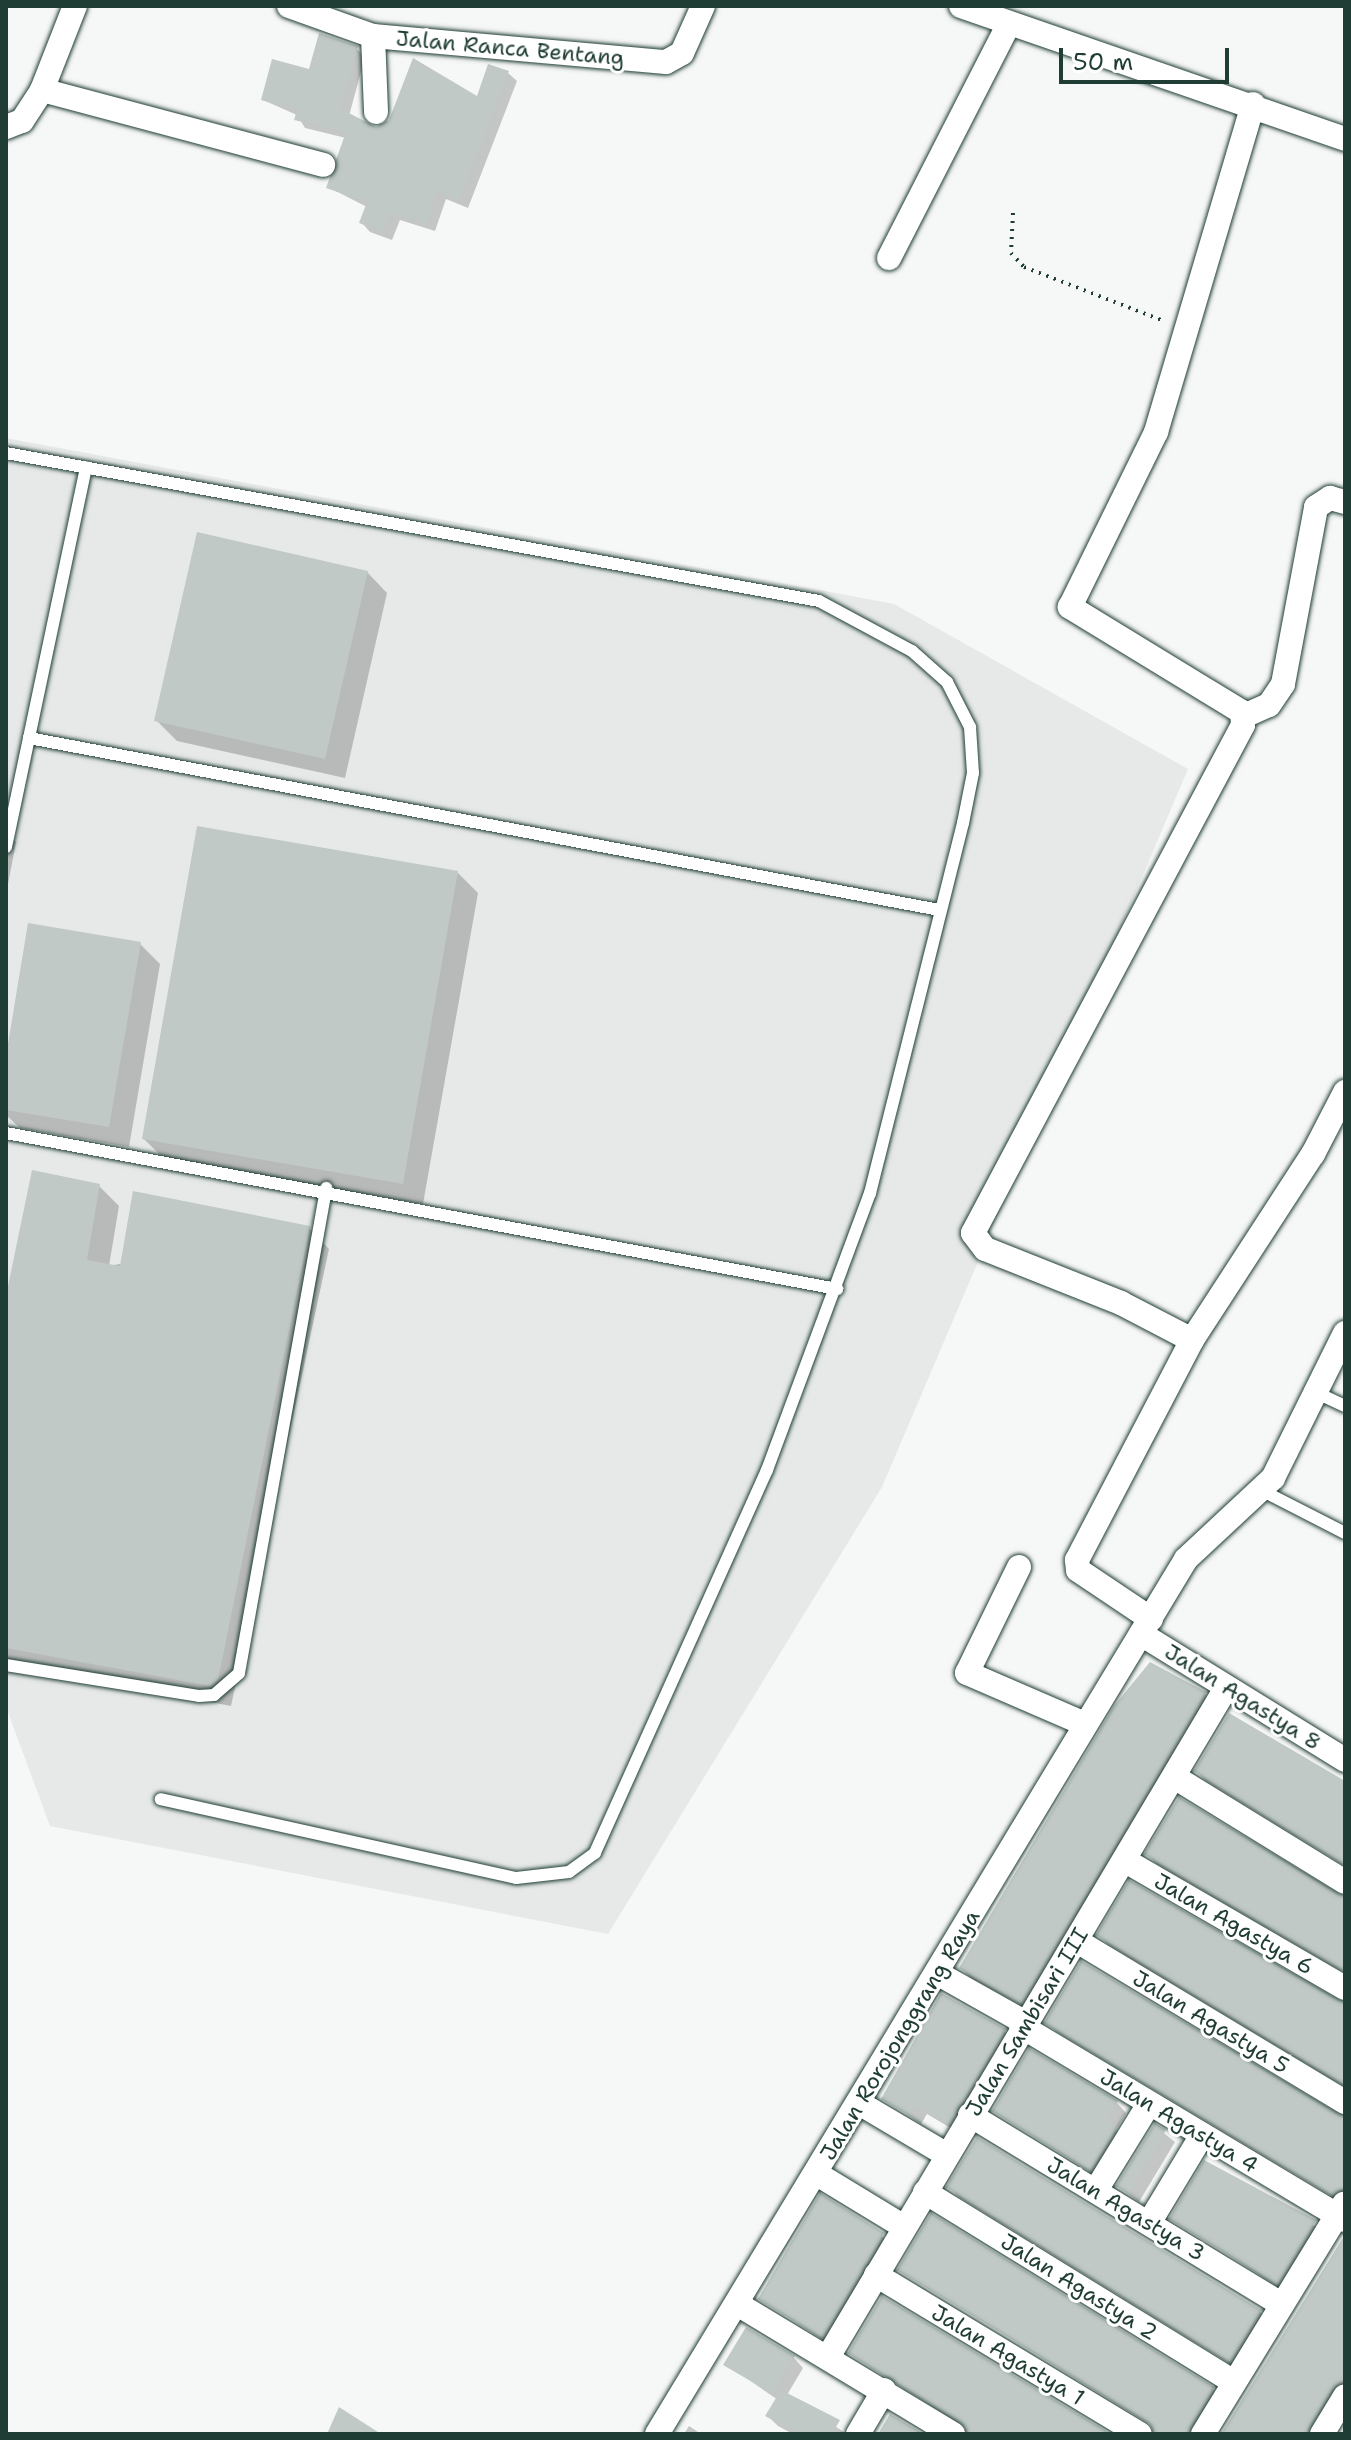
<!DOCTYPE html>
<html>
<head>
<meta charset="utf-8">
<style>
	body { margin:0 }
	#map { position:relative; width:1351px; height:2440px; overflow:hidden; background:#f6f7f7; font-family:"Shantell Sans",sans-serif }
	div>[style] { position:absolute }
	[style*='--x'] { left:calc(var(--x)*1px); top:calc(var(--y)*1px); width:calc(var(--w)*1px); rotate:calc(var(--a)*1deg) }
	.built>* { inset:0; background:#e6e9e8 }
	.shadow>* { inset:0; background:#0003 }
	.building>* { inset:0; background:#c0c9c6 }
	.path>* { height:4px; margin-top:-2px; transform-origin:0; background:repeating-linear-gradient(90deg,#1f3d34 0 2px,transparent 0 8px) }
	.roads { filter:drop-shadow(0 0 2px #1f3d34) drop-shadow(0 0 2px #1f3d34) }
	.lane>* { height:12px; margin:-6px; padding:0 6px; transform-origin:6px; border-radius:6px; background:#fff }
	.street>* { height:24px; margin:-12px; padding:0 12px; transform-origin:12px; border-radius:12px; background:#fff }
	span { translate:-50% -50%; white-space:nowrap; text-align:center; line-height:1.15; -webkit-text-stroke:6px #fff; paint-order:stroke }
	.street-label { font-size:22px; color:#1f3d34 }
	.frame { position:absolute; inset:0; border:8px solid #1f3d34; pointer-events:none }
	.scale { position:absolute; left:1059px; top:48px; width:170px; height:36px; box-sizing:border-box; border:4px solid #1f3d34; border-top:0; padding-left:10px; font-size:24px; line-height:28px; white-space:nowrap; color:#1f3d34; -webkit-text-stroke:6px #fff; paint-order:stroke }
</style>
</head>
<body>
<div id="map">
	<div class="built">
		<div style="clip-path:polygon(6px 438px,894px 604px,1188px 769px,882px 1487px,608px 1934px,50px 1826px,6px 1707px)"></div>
	</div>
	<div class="shadow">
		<div style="clip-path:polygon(356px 48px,365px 57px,349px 116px,376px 129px,479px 99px,508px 73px,517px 81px,468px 208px,446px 199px,435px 231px,400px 220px,392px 240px,370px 232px,362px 223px,367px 207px,328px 187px,346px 138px,305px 128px,297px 115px,263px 100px)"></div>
		<div style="clip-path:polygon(367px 572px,387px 593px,345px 778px,177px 741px,156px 720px)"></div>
		<div style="clip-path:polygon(6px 832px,16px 842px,6px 895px)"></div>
		<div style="clip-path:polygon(458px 873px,478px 893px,423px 1204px,164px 1159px,144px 1139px)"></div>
		<div style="clip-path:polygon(140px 944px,160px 964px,129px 1147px,20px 1128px,6px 1115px,6px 1068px)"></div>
		<div style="clip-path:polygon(99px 1186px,119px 1206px,109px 1266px,309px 1228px,329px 1249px,231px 1706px,6px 1663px,6px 1306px)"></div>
		<div style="clip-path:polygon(1205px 1694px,1215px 1703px,1031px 2011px,971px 1978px,961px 1968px)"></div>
		<div style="clip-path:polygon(1196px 1771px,1345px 1783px,1345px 1866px,1206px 1781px)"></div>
		<div style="clip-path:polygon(1147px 1854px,1345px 1895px,1345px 1973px,1157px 1864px)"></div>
		<div style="clip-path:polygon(1099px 1935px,1345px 2001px,1345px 2087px,1109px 1945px)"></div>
		<div style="clip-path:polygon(1047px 2022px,1345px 2115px,1345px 2204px,1057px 2032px)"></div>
		<div style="clip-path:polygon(1004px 2031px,1014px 2040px,959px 2133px,927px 2114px,921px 2124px,884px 2098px)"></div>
		<div style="clip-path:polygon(1117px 2103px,1126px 2113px,1116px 2130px,1125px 2139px,1101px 2179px,994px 2110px)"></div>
		<div style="clip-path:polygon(1155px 2126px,1175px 2142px,1139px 2202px,1118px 2186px)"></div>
		<div style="clip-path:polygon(977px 2139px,1260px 2312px,1270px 2321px,1240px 2370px,959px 2197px,949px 2187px)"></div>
		<div style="clip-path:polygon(1205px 2163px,1325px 2232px,1287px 2293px,1172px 2218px)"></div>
		<div style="clip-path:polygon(821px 2196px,893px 2244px,832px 2346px,761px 2299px)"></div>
		<div style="clip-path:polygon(1345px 2235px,1345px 2398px,1323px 2434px,1222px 2434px)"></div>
		<div style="clip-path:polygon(900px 2270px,1213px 2389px,1223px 2399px,1201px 2434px,1153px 2434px,1151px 2425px)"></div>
		<div style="clip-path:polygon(850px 2353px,1107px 2434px,966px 2434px,964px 2424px)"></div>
		<div style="clip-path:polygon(794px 2358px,803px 2368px,787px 2395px,847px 2434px,793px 2434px,778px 2426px,768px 2416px,778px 2400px,726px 2364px)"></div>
		<div style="clip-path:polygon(689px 2426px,701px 2434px,684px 2434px)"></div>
	</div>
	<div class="building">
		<div style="clip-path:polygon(319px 33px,358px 46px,341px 109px,376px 127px,389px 120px,413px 58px,477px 96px,488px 64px,509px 71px,459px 201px,437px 192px,427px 224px,391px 213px,384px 232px,359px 223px,367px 202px,326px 188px,346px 132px,294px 120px,297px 110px,261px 100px,272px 59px,309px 69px)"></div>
		<div style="clip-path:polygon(197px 532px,368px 571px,325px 759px,154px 721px)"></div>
		<div style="clip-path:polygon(197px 826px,458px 871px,403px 1184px,142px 1139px)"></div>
		<div style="clip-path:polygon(28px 923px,141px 942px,109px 1127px,6px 1110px,6px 1056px)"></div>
		<div style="clip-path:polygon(32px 1170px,100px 1184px,87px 1260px,120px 1266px,133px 1191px,310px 1226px,218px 1680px,210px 1686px,6px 1648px,6px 1296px)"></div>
		<div style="clip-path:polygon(1150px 1662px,1206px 1692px,1021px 2003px,959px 1968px,1114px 1706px)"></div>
		<div style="clip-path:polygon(1229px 1713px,1345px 1781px,1345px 1864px,1194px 1771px)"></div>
		<div style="clip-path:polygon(1179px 1797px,1345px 1897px,1345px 1971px,1144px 1854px)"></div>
		<div style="clip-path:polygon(1129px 1880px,1345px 2003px,1345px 2084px,1096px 1935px)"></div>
		<div style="clip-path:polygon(1081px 1961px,1345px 2117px,1344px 2189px,1332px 2195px,1044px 2023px)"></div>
		<div style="clip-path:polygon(941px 1993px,1006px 2029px,949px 2125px,916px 2106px,911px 2116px,881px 2099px)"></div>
		<div style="clip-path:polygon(1029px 2048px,1118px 2101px,1107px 2121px,1117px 2128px,1090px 2171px,992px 2111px)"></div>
		<div style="clip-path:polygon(1155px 2123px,1166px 2130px,1129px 2194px,1116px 2186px)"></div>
		<div style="clip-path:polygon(977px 2137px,1261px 2310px,1230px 2362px,946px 2187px)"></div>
		<div style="clip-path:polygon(1204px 2160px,1316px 2220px,1277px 2284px,1169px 2219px)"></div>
		<div style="clip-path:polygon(820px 2193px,884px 2233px,822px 2338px,758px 2299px)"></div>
		<div style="clip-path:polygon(931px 2213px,1214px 2387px,1188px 2434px,1155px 2434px,1148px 2421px,897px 2270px)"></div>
		<div style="clip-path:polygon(1345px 2235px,1345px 2370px,1307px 2434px,1221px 2434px)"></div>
		<div style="clip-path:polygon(882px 2296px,1111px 2434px,975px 2434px,848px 2353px)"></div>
		<div style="clip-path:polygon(746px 2327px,795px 2356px,773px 2394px,723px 2365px)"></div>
		<div style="clip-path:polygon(781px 2390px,840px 2420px,832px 2434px,799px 2434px,765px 2416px)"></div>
		<div style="clip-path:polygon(339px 2407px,381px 2434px,327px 2434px)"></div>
		<div style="clip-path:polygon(890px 2414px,924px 2434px,878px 2434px)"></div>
	</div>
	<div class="path">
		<div style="--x:1013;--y:213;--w:40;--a:92.9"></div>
		<div style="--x:1011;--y:253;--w:19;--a:47"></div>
		<div style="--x:1024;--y:267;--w:150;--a:21.1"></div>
	</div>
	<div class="roads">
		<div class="lane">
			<div style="--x:6;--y:453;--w:826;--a:10.32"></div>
			<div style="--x:819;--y:601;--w:106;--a:28.3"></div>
			<div style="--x:912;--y:651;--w:47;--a:41.5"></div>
			<div style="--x:947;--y:682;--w:51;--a:62.9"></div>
			<div style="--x:970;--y:727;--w:46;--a:86.3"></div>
			<div style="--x:973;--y:773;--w:51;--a:101.3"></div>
			<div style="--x:963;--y:823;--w:382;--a:104.1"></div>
			<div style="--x:870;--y:1193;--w:296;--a:110.4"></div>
			<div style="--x:767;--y:1470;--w:420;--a:114.2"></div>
			<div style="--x:595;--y:1853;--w:32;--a:144"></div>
			<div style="--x:569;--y:1872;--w:53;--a:173.5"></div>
			<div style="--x:516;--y:1878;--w:364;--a:-167.5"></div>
			<div style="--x:29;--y:738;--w:926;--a:10.7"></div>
			<div style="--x:6;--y:847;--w:388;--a:-78.1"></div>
			<div style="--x:6;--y:1133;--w:846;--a:10.63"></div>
			<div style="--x:1315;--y:1392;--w:33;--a:25"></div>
			<div style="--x:1261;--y:1490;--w:94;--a:27.1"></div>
			<div style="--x:6;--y:1665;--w:195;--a:9.1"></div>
			<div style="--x:199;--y:1696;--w:15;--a:-4"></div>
			<div style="--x:214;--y:1695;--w:33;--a:-41"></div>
			<div style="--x:239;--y:1673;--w:493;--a:-79.8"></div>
		</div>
		<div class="street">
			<div style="--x:289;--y:6;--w:89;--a:19.7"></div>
			<div style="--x:373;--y:36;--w:294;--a:5.1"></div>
			<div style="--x:666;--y:62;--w:18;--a:-29"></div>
			<div style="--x:682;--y:53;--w:51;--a:-65.9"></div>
			<div style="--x:961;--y:6;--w:406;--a:19.1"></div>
			<div style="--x:373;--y:36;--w:76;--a:87.7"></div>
			<div style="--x:42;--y:90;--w:291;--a:14.9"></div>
			<div style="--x:6;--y:127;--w:17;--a:-21"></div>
			<div style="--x:22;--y:121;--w:37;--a:-57"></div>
			<div style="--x:42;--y:90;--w:90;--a:-68.6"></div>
			<div style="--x:889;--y:258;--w:263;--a:-62.9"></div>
			<div style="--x:1244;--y:716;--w:27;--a:-24"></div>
			<div style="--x:1269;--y:705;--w:25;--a:-56"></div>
			<div style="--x:1283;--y:684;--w:180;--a:-79.4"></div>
			<div style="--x:1316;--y:507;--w:17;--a:-33"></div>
			<div style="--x:1330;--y:498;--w:16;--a:15"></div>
			<div style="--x:1192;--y:1340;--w:80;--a:-152.5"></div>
			<div style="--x:1121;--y:1303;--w:146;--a:-158.3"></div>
			<div style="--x:985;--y:1249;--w:20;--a:-127"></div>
			<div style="--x:973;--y:1233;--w:575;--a:-62.01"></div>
			<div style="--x:1243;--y:725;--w:13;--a:-94"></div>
			<div style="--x:1242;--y:712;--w:202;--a:-148.6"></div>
			<div style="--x:1070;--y:607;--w:195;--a:-63.8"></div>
			<div style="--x:1156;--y:432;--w:342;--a:-73.5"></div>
			<div style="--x:1019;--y:1567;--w:118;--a:116.1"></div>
			<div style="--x:967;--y:1673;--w:129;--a:23.4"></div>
			<div style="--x:1151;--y:1619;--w:88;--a:-146.1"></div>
			<div style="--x:1078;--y:1570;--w:10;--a:-96"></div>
			<div style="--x:1077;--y:1560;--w:248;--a:-62.4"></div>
			<div style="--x:1192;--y:1340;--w:222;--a:-57"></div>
			<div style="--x:1313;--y:1154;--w:70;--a:-62.7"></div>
			<div style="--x:1141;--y:1634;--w:240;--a:31.7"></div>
			<div style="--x:1176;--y:1778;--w:198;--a:31.6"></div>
			<div style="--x:1124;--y:1860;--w:255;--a:30.1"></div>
			<div style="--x:1077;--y:1941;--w:313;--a:31"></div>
			<div style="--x:937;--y:1973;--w:100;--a:29.4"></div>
			<div style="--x:1021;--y:2026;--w:378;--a:30.9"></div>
			<div style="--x:859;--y:2103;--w:102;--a:30.6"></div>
			<div style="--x:970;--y:2115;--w:365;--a:31.3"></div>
			<div style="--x:817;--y:2174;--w:102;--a:31.3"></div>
			<div style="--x:1096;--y:2190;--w:101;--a:-58.4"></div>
			<div style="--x:925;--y:2192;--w:363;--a:31.6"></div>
			<div style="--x:1149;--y:2223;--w:103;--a:-58.9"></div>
			<div style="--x:876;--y:2275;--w:308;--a:31.1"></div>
			<div style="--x:739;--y:2305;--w:250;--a:31.1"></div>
			<div style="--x:828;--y:2357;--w:778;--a:-59.25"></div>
			<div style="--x:657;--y:2434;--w:1022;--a:-58.84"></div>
			<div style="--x:1186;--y:1559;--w:119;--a:-43"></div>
			<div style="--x:1273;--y:1478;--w:162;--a:-63.6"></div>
			<div style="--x:858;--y:2434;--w:51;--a:-59.4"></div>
			<div style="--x:1203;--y:2434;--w:270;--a:-58.5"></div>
			<div style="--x:1322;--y:2434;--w:44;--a:-58.8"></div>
		</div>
	</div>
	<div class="street-label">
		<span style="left:510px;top:48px;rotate:5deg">Jalan Ranca Bentang</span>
		<span style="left:1243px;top:1697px;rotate:32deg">Jalan Agastya 8</span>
		<span style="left:1234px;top:1924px;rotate:30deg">Jalan Agastya 6</span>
		<span style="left:1027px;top:2022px;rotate:-59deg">Jalan Sambisari III</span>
		<span style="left:1211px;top:2022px;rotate:31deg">Jalan Agastya 5</span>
		<span style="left:900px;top:2035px;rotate:-59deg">Jalan Rorojonggrang Raya</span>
		<span style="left:1179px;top:2121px;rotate:31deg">Jalan Agastya 4</span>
		<span style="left:1126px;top:2209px;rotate:31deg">Jalan Agastya 3</span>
		<span style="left:1079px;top:2287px;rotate:32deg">Jalan Agastya 2</span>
		<span style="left:1008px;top:2355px;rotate:31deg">Jalan Agastya 1</span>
	</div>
	<div class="frame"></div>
	<div class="scale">50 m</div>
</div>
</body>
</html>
